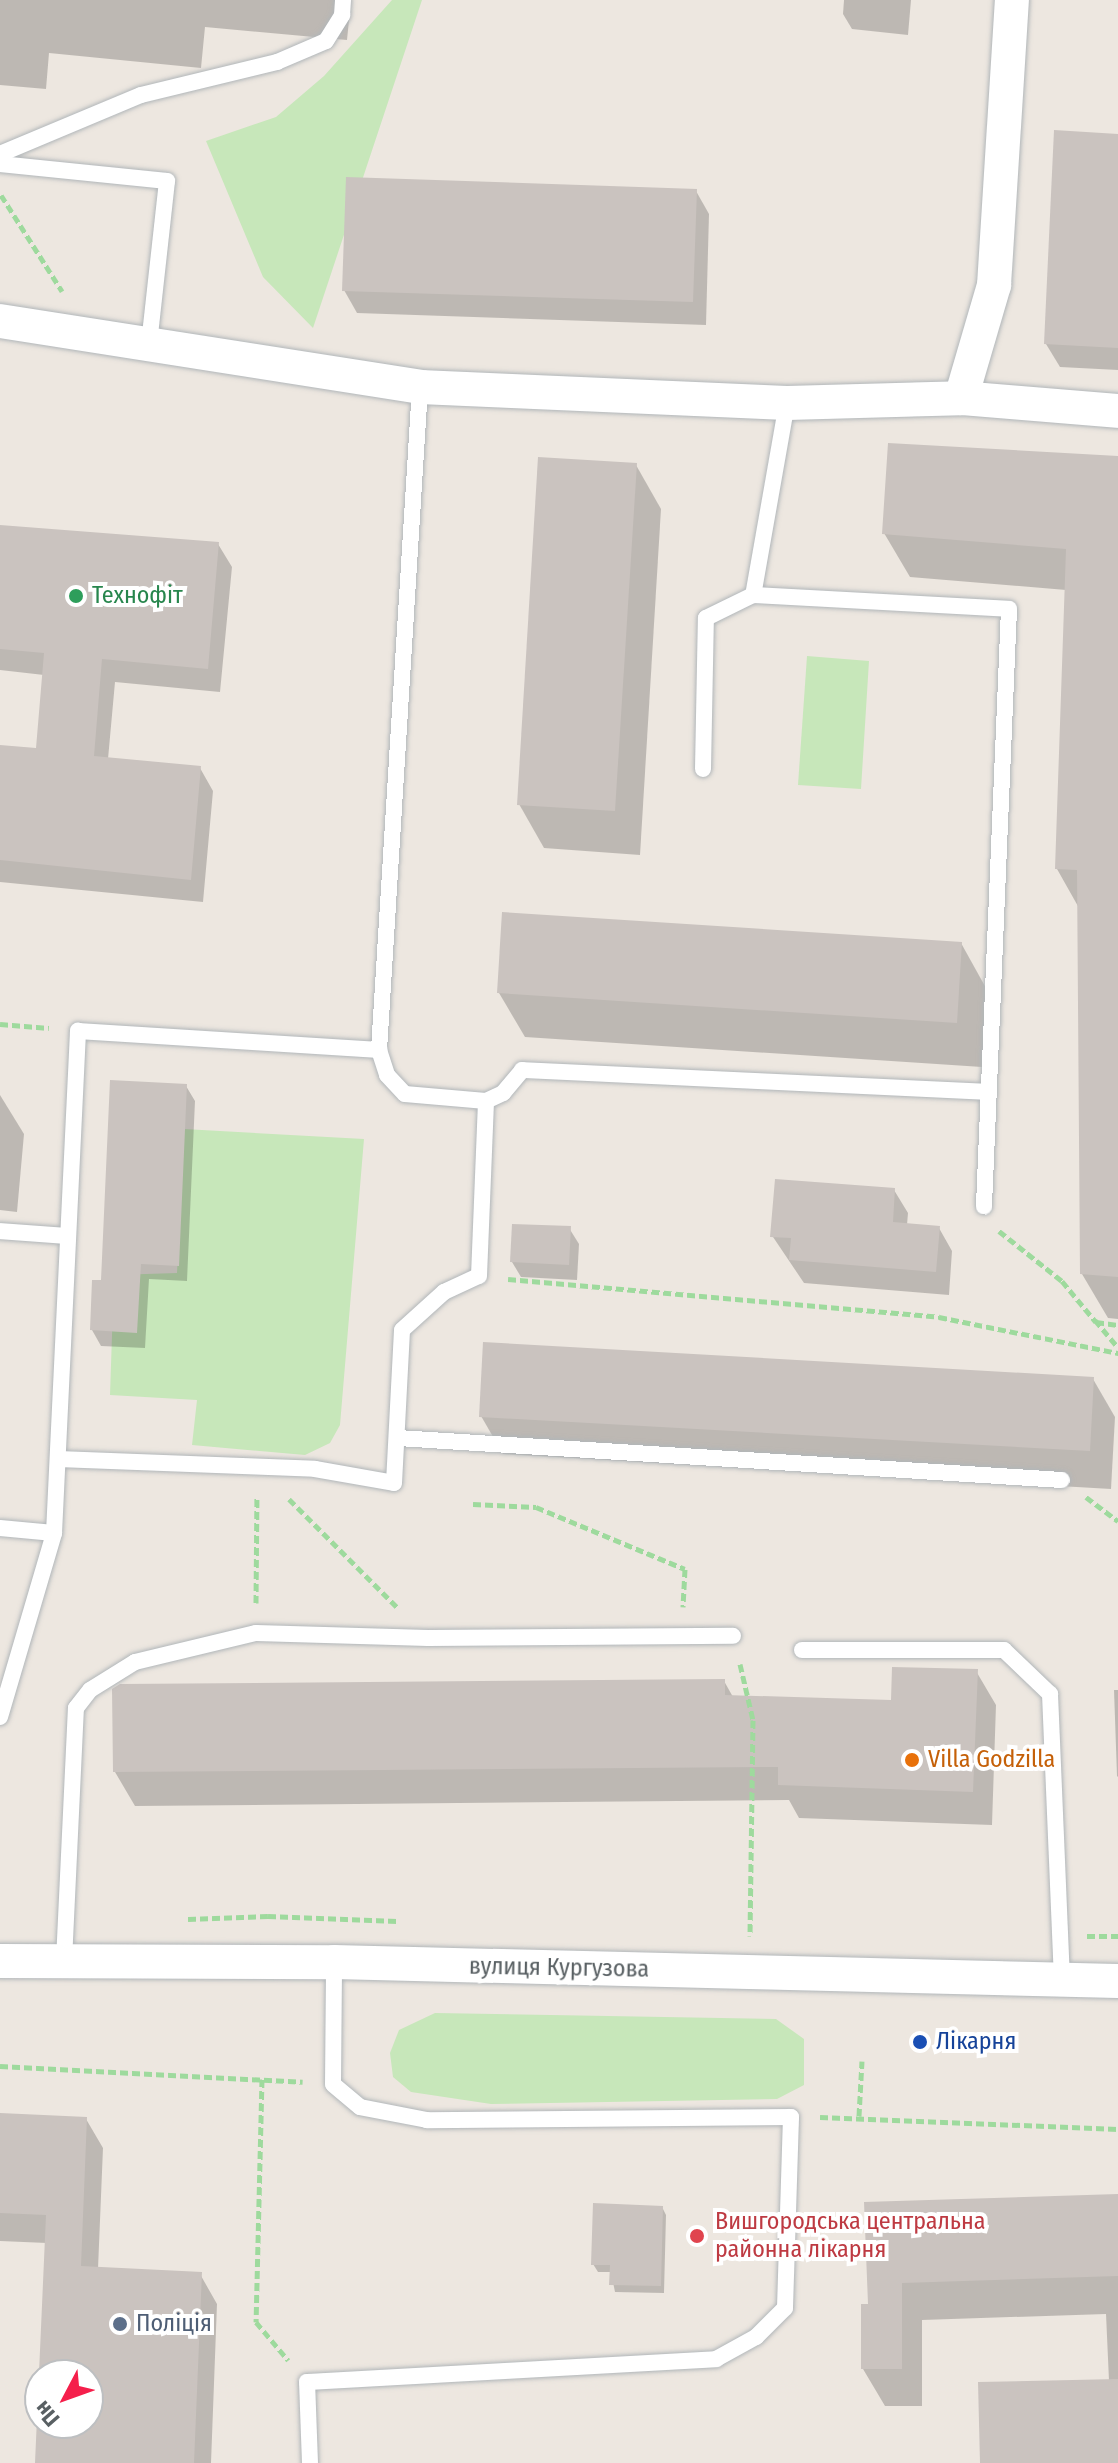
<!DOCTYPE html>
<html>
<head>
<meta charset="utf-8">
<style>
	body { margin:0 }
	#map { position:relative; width:1118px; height:2463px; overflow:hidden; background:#ede7e0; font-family:"Fira Sans Condensed",sans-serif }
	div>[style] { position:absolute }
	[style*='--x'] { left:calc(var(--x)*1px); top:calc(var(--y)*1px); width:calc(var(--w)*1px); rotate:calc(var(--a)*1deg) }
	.green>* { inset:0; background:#c7e7ba }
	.shadow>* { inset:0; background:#0003 }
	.building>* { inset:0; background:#cac3bf }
	.path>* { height:5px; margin-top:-2.5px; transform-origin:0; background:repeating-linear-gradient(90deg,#9eda9d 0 8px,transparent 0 12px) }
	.roads { filter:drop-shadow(0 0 2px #b1b6b9) drop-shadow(0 0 2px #b1b6b9) }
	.lane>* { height:16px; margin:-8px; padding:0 8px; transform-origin:8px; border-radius:8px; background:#fff }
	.street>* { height:34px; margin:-17px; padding:0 17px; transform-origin:17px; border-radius:17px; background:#fff }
	.dots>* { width:22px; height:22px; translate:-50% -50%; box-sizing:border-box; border:4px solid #fff; border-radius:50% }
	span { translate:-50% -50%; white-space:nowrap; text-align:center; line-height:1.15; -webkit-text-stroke:8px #fff; paint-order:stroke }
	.leisure-label { font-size:24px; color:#27864d }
	.left { translate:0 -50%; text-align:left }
	.food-label { font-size:24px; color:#c56008 }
	.street-label { font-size:24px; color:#596063 }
	.transit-label { font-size:24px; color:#164399 }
	.health-label { font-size:24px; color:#be3a42 }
	.service-label { font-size:24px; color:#4e5e75 }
	.north { position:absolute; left:24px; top:2359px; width:80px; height:80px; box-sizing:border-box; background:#fff; border:2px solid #bdbfc1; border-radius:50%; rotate:229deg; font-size:22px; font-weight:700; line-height:32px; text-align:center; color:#596063 }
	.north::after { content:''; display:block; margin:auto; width:28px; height:36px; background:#f51f4b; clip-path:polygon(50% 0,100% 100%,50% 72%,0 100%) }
</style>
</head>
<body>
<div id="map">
	<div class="green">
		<div style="clip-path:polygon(392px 0,422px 0,313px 328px,263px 277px,206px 141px,276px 117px,324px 76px)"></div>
		<div style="clip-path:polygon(807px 656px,869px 661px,861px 789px,798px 785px)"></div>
		<div style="clip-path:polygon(184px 1129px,364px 1139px,340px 1425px,330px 1443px,305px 1455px,192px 1445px,197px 1400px,110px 1395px,114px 1275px,177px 1273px)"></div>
		<div style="clip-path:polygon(435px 2013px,776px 2019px,804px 2039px,804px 2085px,777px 2099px,491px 2104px,411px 2092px,393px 2077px,390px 2053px,399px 2030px)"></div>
	</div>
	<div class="shadow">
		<div style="clip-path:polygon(0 0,351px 0,347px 40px,205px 27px,201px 68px,49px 53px,46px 89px,0 85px)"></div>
		<div style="clip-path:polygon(844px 0,911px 0,908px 35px,852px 29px,843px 14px)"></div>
		<div style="clip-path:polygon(1118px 136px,1118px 370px,1060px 367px,1046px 344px)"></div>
		<div style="clip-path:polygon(696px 191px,709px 214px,706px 325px,357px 313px,344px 290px)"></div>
		<div style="clip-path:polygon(1118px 458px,1118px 1319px,1108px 1318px,1082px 1274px,1079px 908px,1057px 869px,1066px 590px,910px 577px,884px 533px)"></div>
		<div style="clip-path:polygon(636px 465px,661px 509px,640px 855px,544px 848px,519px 804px)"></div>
		<div style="clip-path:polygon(0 526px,218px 544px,232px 567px,220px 692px,115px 682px,108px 759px,200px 768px,213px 791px,203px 902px,0 882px,0 747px,37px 750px,44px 675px,0 670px)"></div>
		<div style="clip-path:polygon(961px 943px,986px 988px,982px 1067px,525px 1037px,499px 993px)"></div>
		<div style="clip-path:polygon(186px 1086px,195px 1101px,187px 1281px,149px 1279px,145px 1348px,101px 1346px,92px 1330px)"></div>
		<div style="clip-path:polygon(0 1095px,24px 1134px,17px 1212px,0 1210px)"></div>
		<div style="clip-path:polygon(894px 1190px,908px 1213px,907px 1225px,939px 1228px,952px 1251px,949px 1295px,804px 1283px,773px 1237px)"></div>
		<div style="clip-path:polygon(569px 1228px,579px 1244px,577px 1280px,521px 1277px,512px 1262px)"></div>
		<div style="clip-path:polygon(1093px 1379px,1115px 1417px,1111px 1489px,503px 1454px,481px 1416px)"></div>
		<div style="clip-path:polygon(976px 1671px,996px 1705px,992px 1825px,799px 1818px,789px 1800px,135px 1806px,115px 1772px,724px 1681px,733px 1697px,893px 1702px)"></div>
		<div style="clip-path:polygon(1114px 1690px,1118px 1690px,1118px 1777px,1117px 1776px)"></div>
		<div style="clip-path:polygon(0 2115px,86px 2119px,103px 2148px,98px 2269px,200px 2274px,217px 2304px,211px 2463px,37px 2463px,40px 2401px,40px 2423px,88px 2423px,88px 2375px,41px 2375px,47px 2243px,0 2241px)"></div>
		<div style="clip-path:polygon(1118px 2196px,1118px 2463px,982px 2463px,1109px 2381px,1106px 2314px,922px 2320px,922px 2406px,885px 2406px,863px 2369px,870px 2306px,866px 2204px)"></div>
		<div style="clip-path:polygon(662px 2207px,666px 2215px,664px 2293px,615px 2292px,611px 2272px,598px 2272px,593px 2264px)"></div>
	</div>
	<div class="building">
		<div style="clip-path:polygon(1054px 130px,1118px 134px,1118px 348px,1044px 344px)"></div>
		<div style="clip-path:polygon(346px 177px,697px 189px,693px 302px,342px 291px)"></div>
		<div style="clip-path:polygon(888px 443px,1118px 456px,1118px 1277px,1080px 1274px,1077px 870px,1055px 869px,1066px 549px,882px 534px)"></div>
		<div style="clip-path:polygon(538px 457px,637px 463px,615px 811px,517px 805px)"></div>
		<div style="clip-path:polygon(0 525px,219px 542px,208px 669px,102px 659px,94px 756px,201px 766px,191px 880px,0 860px,0 745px,36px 748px,44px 653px,0 649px)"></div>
		<div style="clip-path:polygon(502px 912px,962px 942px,957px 1023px,497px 993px)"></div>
		<div style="clip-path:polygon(110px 1080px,187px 1084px,179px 1266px,141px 1264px,137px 1333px,90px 1330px,92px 1280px,101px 1280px)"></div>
		<div style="clip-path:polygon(775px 1179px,895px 1188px,893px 1222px,940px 1226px,936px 1272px,789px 1260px,791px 1238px,770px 1237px)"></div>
		<div style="clip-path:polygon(512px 1224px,571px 1226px,569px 1265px,510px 1262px)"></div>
		<div style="clip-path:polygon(483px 1342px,1094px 1377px,1090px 1451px,479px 1417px)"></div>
		<div style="clip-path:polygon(892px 1667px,978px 1669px,973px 1792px,778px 1785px,778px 1767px,113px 1772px,112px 1689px,120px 1684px,725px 1679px,725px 1695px,891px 1700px)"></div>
		<div style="clip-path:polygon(evenodd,0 2113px,87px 2117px,81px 2266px,202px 2272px,194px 2463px,35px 2463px,46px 2215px,0 2213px,0 2113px,40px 2375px,88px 2375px,88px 2423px,40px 2423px,40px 2375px)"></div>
		<div style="clip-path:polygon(1118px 2194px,1118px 2276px,902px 2283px,902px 2369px,861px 2369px,861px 2304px,868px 2304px,864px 2202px)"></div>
		<div style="clip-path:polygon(593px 2203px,663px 2206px,661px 2286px,609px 2285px,610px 2265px,591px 2265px)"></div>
		<div style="clip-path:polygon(1118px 2379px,1118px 2463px,980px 2463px,978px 2382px)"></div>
	</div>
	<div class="path">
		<div style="--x:1;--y:195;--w:114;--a:57.6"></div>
		<div style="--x:0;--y:1024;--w:49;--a:4.7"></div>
		<div style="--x:999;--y:1231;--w:80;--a:38.4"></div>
		<div style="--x:1062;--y:1281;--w:53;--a:50.3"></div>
		<div style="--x:1096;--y:1322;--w:22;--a:8"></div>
		<div style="--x:508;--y:1279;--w:433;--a:5"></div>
		<div style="--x:939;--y:1317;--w:183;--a:11.4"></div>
		<div style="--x:1095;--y:1320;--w:35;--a:50"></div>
		<div style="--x:1086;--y:1497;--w:40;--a:37"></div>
		<div style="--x:289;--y:1499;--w:154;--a:45"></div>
		<div style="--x:473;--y:1504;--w:63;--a:2.7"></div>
		<div style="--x:536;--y:1507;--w:161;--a:22.6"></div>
		<div style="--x:685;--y:1569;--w:38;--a:93"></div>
		<div style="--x:256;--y:1603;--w:106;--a:-89.5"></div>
		<div style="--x:740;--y:1664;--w:57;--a:76.9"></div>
		<div style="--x:753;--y:1720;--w:216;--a:90.8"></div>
		<div style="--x:188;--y:1919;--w:80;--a:-2.1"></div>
		<div style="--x:268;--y:1916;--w:129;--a:2.2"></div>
		<div style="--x:1087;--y:1936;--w:31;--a:0"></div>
		<div style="--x:0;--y:2066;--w:303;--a:3"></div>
		<div style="--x:262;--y:2079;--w:243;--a:91.4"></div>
		<div style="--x:256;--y:2322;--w:50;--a:49.9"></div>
		<div style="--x:859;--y:2116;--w:55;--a:-86.9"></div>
		<div style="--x:820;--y:2117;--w:298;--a:2.3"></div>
	</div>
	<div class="roads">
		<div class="lane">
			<div style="--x:0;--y:154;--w:153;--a:-22.7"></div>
			<div style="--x:141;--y:95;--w:140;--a:-13.6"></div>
			<div style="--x:277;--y:62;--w:53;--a:-23.2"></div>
			<div style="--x:326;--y:41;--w:31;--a:-58"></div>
			<div style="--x:342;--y:15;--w:15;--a:-86"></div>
			<div style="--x:0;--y:164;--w:168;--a:5.8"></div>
			<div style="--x:167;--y:181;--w:164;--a:96.3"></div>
			<div style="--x:787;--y:403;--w:195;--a:100"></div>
			<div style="--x:753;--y:595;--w:256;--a:3.1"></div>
			<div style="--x:1009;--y:609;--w:598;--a:92.4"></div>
			<div style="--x:703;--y:769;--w:151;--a:-88.9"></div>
			<div style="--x:706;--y:618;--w:52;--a:-26.1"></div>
			<div style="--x:379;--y:1050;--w:26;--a:72"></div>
			<div style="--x:387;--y:1075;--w:26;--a:47"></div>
			<div style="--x:405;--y:1094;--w:81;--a:4.9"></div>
			<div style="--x:486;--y:1101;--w:19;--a:-25"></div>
			<div style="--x:503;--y:1093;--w:30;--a:-50"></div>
			<div style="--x:522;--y:1070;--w:466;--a:2.7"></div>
			<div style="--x:0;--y:1231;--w:66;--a:4.3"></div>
			<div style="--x:398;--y:1438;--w:665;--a:3.62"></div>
			<div style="--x:58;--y:1459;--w:257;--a:2.2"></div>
			<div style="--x:315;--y:1469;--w:80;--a:10"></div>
			<div style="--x:394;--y:1483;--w:153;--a:-87"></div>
			<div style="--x:402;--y:1330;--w:57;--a:-42.1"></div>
			<div style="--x:444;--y:1292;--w:38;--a:-25"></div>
			<div style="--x:479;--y:1276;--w:175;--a:-87.7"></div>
			<div style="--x:0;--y:1528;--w:54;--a:5.3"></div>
			<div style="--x:802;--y:1650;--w:202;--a:0"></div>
			<div style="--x:1004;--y:1650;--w:64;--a:43.7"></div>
			<div style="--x:1050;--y:1694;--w:286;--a:87.6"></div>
			<div style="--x:0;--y:1717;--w:192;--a:-73.6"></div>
			<div style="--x:54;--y:1533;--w:503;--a:-87.26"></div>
			<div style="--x:78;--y:1031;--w:302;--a:3.6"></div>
			<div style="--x:379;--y:1050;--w:664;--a:-86.46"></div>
			<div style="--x:64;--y:1961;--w:253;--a:-87.3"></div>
			<div style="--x:76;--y:1708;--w:23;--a:-52"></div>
			<div style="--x:90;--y:1690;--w:53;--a:-31.9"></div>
			<div style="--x:135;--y:1662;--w:124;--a:-13.5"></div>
			<div style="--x:256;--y:1633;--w:172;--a:1.7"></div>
			<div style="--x:428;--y:1638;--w:305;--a:-0.4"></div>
			<div style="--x:310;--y:2463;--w:81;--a:-92.1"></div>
			<div style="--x:307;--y:2382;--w:410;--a:-3.2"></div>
			<div style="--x:716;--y:2359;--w:46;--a:-28.8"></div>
			<div style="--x:756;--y:2337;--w:41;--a:-45"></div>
			<div style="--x:785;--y:2308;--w:191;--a:-88.2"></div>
			<div style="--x:791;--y:2117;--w:364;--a:179.5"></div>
			<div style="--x:427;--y:2120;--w:68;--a:-169"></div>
			<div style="--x:360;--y:2107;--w:35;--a:-140"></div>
			<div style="--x:333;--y:2084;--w:122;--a:-89.5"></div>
		</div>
		<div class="street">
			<div style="--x:0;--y:321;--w:425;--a:8.9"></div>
			<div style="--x:420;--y:387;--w:367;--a:2.5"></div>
			<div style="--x:787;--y:403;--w:174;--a:-1.6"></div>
			<div style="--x:961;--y:398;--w:118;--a:-73.7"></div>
			<div style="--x:994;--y:285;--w:286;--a:-86.4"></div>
			<div style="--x:961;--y:398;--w:158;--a:4.7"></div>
			<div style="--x:0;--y:1961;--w:334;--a:0.2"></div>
			<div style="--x:334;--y:1962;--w:784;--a:1.39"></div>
		</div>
	</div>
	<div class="dots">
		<div style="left:76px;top:596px;background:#2e9e5b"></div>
		<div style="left:912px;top:1760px;background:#e8710a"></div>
		<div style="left:920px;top:2042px;background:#1a4fb4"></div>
		<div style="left:697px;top:2236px;background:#e0444e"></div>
		<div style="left:120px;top:2324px;background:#5c6f8a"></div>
	</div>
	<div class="leisure-label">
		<span class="left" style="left:92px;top:596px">Технофіт</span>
	</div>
	<div class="food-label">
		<span class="left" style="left:928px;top:1760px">Villa Godzilla</span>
	</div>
	<div class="street-label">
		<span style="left:559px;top:1968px;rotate:1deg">вулиця Кургузова</span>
	</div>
	<div class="transit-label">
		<span class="left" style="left:936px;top:2042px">Лікарня</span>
	</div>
	<div class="health-label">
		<span class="left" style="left:715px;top:2236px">Вишгородська центральна<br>районна лікарня</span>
	</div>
	<div class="service-label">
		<span class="left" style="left:136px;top:2324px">Поліція</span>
	</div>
	<div class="north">Пн</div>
</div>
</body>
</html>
